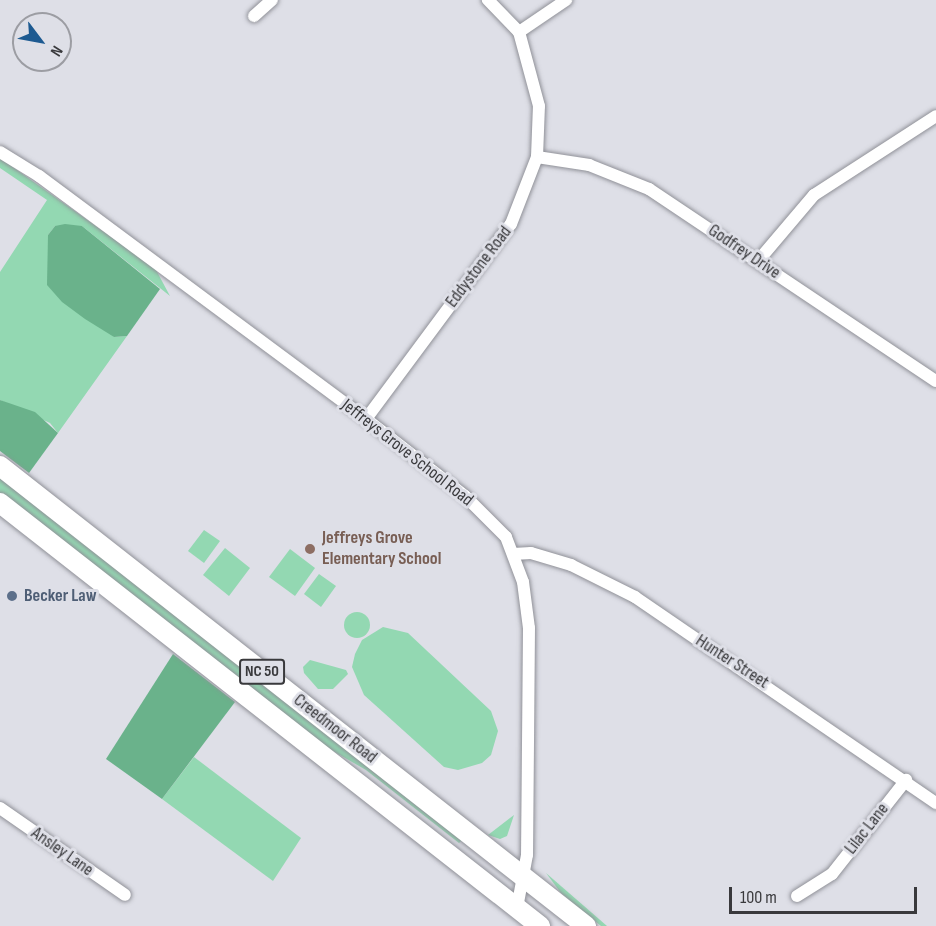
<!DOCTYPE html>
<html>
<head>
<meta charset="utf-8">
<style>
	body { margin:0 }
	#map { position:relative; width:936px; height:926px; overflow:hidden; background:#dedfe7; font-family:"Sofia Sans Condensed",sans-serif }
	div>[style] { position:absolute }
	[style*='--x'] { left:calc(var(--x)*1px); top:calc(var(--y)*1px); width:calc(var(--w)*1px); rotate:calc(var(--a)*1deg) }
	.green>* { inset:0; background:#93d8b2 }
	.round { border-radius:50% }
	.forest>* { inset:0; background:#6ab28b }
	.roads { filter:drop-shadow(0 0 2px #909198) drop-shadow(0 0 2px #909198) }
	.street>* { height:12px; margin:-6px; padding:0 6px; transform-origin:6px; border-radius:6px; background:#fff }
	.primary>* { height:20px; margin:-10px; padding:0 10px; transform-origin:10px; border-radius:10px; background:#fff }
	.dots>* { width:16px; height:16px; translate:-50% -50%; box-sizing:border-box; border:3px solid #dedfe7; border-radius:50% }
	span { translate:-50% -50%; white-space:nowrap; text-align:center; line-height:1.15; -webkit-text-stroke:6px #dedfe7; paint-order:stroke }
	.shield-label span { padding:2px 4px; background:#dedfe7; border:2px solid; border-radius:4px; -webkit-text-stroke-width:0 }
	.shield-label { font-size:16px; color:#39393c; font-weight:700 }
	.street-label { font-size:18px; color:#39393c }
	.education-label { font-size:18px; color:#785e54; font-weight:700 }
	.left { translate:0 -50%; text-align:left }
	.service-label { font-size:18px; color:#4e5e75; font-weight:700 }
	.north { position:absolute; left:12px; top:12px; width:60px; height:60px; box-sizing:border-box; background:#dedfe7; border:2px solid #9c9da3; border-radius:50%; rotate:122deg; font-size:16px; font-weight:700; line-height:24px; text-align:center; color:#39393c }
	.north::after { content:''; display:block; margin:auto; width:21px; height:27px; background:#1d5a91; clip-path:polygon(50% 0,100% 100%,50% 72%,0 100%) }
	.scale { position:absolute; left:729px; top:887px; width:188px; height:27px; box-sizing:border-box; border:3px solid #39393c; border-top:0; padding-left:8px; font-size:18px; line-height:21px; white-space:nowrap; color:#39393c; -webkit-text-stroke:4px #dedfe7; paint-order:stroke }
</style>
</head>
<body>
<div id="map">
	<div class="green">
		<div style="clip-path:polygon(0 158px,155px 268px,170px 296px,82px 226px,55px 226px,48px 235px,114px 337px,127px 336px,58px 433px,50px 423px,0 400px,0 272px,47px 200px,0 168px)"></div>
		<div style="clip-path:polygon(0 477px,462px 840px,459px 843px,366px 770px,314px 740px,0 493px)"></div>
		<div style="clip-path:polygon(204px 530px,220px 541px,204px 563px,188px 551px)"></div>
		<div style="clip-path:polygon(225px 548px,250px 568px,229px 596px,203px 575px)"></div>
		<div style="clip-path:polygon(290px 549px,315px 568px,295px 596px,269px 577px)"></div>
		<div style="clip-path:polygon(319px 574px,336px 586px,321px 607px,304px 594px)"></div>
		<div class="round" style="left:344px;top:612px;width:26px;height:26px"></div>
		<div style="clip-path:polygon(383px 627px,408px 633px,491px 711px,498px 731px,491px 755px,482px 763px,458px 770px,444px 767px,364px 695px,352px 667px,355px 654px,362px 640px)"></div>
		<div style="clip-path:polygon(310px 660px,346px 670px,348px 674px,333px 689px,318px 689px,304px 673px,303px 667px)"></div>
		<div style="clip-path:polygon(194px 757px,301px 838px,273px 881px,162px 799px)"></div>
		<div style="clip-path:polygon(514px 815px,507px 836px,500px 839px,488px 835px)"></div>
		<div style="clip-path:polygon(546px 873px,607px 926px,601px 926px,561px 893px)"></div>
	</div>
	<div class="forest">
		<div style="clip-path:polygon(65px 224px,82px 226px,160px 289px,127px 336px,114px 337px,85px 319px,62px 302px,47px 285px,48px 235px,55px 226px)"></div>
		<div style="clip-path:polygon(0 400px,35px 412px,58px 433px,29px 473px,0 451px)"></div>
		<div style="clip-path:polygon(173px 654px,235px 702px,162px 799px,106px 759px)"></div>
	</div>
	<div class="roads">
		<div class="street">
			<div style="--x:254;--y:16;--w:24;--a:-42"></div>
			<div style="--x:519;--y:32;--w:57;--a:-34.2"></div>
			<div style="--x:0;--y:152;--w:46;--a:31.6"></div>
			<div style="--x:39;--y:176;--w:407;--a:36.6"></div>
			<div style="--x:366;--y:419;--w:125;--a:37.9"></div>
			<div style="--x:465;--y:496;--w:58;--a:45"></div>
			<div style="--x:506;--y:537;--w:48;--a:69.3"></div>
			<div style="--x:523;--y:582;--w:46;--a:82.6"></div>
			<div style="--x:529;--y:628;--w:227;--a:90.5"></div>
			<div style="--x:527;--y:855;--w:54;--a:100.7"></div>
			<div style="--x:537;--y:157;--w:53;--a:8.7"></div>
			<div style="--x:589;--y:165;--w:65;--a:21.8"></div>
			<div style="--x:649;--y:189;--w:345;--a:33.8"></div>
			<div style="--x:758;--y:261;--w:87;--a:-49.7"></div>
			<div style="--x:814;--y:195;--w:145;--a:-32.9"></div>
			<div style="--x:366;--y:419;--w:243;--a:-53.4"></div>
			<div style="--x:511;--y:224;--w:72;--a:-68.8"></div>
			<div style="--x:537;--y:157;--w:51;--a:-87.8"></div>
			<div style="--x:539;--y:106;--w:77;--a:-105.1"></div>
			<div style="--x:519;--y:32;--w:45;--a:-134.1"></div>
			<div style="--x:513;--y:554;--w:18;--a:-3"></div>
			<div style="--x:531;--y:553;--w:42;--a:16.7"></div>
			<div style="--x:571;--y:565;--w:72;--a:26.6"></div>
			<div style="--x:635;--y:597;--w:365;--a:34.4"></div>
			<div style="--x:0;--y:808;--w:152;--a:34.8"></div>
			<div style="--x:797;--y:896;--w:41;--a:-32.2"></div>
			<div style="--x:832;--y:874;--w:120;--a:-51.8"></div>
		</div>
		<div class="primary">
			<div style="--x:0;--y:466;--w:745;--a:38.13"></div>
			<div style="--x:0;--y:503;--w:686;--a:38.07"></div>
		</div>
	</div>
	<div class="dots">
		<div style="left:310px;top:549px;background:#8d6e63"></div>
		<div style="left:12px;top:596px;background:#5c6f8a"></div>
	</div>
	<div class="shield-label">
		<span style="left:262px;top:672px">NC 50</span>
	</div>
	<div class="street-label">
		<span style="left:744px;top:252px;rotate:34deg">Godfrey Drive</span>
		<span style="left:479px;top:267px;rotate:-53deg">Eddystone Road</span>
		<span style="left:407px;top:453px;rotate:38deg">Jeffreys Grove School Road</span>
		<span style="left:732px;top:662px;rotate:33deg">Hunter Street</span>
		<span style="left:335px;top:729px;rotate:38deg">Creedmoor Road</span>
		<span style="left:867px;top:829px;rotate:-52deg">Lilac Lane</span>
		<span style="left:62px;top:852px;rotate:35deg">Ansley Lane</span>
	</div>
	<div class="education-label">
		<span class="left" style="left:322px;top:549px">Jeffreys Grove<br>Elementary School</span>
	</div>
	<div class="service-label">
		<span class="left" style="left:24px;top:596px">Becker Law</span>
	</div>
	<div class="north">N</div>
	<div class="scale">100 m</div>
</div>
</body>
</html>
